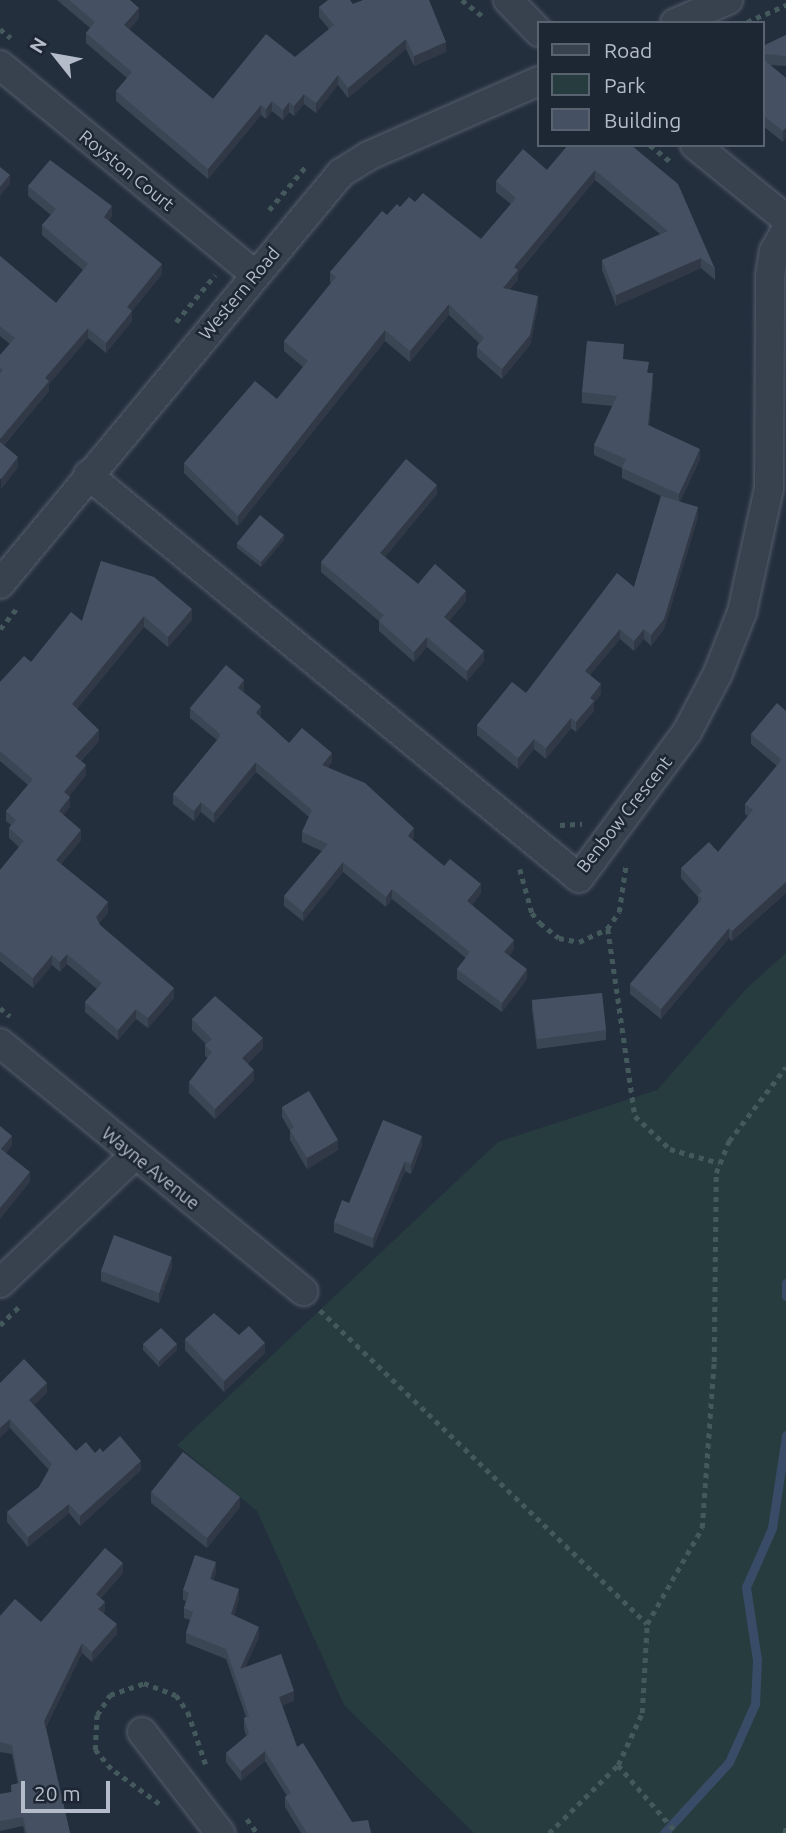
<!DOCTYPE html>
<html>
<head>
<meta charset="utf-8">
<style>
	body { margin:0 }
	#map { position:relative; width:786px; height:1833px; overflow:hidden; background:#242f3e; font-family:Ubuntu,sans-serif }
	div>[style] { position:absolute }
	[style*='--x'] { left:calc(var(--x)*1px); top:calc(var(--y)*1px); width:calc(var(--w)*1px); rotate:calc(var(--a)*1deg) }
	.green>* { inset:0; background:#263c3f }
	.stream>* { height:9px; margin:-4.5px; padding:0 4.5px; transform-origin:4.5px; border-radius:4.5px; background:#394c67 }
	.path>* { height:4.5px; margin-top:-2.25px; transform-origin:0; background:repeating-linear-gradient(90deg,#44595c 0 5px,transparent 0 10px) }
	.roads { filter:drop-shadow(0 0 2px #565f6c) drop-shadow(0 0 2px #565f6c) }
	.minor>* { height:28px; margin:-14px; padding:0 14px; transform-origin:14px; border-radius:14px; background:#38414e }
	.wall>* { inset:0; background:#3b4654 }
	.shaded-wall>* { inset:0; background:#303945 }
	.building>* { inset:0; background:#455162 }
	span { translate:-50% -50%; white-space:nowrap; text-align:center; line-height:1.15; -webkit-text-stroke:5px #1d2633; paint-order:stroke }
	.street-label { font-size:18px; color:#b4bcc9 }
	.legend { position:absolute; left:537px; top:21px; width:228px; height:126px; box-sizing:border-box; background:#1d2633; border:2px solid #59626f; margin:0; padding:9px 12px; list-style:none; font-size:21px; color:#b4bcc9 }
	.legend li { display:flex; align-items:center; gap:14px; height:35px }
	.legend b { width:35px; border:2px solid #59626f }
	.north { position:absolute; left:21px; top:21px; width:70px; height:70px; -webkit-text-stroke:5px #1d2633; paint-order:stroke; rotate:301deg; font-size:19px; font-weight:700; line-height:28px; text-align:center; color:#b4bcc9 }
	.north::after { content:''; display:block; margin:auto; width:24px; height:32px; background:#b4bcc9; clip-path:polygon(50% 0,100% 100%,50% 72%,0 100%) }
	.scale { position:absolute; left:21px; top:1781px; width:89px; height:32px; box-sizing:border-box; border:4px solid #b4bcc9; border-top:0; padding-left:9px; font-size:21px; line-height:24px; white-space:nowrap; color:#b4bcc9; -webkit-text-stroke:5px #1d2633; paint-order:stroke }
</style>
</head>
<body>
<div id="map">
	<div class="green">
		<div style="clip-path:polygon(786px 953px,786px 1833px,474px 1833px,344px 1705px,257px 1511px,177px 1445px,498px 1142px,657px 1090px,746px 989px)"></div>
	</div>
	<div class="stream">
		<div style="--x:786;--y:1283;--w:13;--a:90"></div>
		<div style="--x:664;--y:1833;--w:96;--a:-47.5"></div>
		<div style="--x:729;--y:1762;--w:64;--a:-65.9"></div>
		<div style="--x:755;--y:1704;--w:44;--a:-87.4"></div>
		<div style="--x:757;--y:1660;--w:74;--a:-98.6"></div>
		<div style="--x:746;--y:1587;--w:64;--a:-66.2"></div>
		<div style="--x:772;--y:1528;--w:94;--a:-81.4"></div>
	</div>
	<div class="path">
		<div style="--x:462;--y:0;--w:29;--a:38"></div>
		<div style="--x:747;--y:22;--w:43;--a:-23.6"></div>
		<div style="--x:0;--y:29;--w:14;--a:39"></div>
		<div style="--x:650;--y:145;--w:27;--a:39"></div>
		<div style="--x:269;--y:210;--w:57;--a:-49.9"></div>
		<div style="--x:176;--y:322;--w:61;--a:-50.3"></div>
		<div style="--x:0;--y:629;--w:27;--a:-51"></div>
		<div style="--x:560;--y:825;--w:22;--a:-3"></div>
		<div style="--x:520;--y:869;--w:46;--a:74.7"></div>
		<div style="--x:532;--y:913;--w:13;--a:51"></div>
		<div style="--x:540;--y:923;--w:24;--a:38"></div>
		<div style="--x:559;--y:938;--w:20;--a:11"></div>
		<div style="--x:579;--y:942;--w:31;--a:-25"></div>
		<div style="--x:607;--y:929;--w:21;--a:-55"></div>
		<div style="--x:619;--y:912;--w:49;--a:-81.7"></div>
		<div style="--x:608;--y:929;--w:189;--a:81.8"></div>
		<div style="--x:635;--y:1116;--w:48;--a:43.3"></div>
		<div style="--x:670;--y:1149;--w:51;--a:15.9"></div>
		<div style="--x:0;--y:1008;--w:13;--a:39"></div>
		<div style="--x:320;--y:1310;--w:453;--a:43.8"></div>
		<div style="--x:0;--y:1325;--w:28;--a:-44"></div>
		<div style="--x:618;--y:1765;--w:90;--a:49.1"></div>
		<div style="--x:159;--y:1804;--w:59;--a:-143.9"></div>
		<div style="--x:111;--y:1769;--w:25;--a:-130"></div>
		<div style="--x:95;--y:1750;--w:35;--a:-87"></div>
		<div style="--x:97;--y:1715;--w:24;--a:-57"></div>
		<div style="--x:110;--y:1695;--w:36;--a:-19"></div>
		<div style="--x:144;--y:1683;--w:34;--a:21"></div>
		<div style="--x:176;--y:1695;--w:21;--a:55"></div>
		<div style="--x:188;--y:1712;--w:56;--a:71.2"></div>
		<div style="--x:247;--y:1819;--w:17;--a:54"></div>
		<div style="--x:549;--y:1833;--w:97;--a:-44.6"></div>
		<div style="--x:618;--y:1765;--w:57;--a:-65.2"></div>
		<div style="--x:642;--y:1713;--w:89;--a:-86.8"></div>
		<div style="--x:647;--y:1624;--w:111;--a:-60.2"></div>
		<div style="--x:702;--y:1528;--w:166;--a:-85.9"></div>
		<div style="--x:714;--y:1362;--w:189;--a:-89.4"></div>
		<div style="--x:716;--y:1173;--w:35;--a:-68"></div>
		<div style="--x:729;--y:1141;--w:93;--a:-52.4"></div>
		<div style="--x:785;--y:1833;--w:6;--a:-81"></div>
	</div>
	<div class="roads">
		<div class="minor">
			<div style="--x:508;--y:0;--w:45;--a:45.9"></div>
			<div style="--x:675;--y:23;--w:58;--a:-23.5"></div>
			<div style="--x:0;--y:65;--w:329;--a:39.4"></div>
			<div style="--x:695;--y:145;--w:117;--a:39.1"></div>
			<div style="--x:88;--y:475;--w:635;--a:39.38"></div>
			<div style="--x:579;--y:878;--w:182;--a:-53.5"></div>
			<div style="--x:687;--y:732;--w:67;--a:-62.3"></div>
			<div style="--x:718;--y:673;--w:66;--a:-68.5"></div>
			<div style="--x:742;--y:612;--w:127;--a:-77.7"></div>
			<div style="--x:769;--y:488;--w:212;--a:-89.7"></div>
			<div style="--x:770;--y:276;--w:25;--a:-81"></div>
			<div style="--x:774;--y:251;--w:24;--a:-60"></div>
			<div style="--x:0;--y:584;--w:534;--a:-50.32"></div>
			<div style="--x:341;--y:173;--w:32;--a:-32"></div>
			<div style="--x:368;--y:156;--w:187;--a:-23.7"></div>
			<div style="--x:0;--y:1043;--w:392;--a:39.3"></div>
			<div style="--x:0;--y:1283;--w:186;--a:-43.5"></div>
			<div style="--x:142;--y:1732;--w:128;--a:52.3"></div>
		</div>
	</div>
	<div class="wall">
		<div style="clip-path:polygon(57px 0,130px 0,139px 18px,129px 30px,213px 99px,295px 57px,329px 29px,319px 17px,319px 7px,353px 4px,446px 52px,414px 66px,406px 49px,348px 98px,338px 85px,316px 113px,304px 104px,294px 116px,289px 112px,283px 120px,272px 111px,266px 119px,261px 115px,208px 179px,116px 101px,116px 91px,127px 78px,86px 43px,86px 33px,90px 28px)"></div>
		<div style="clip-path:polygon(786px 35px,786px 66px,770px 65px,786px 78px,783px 142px,763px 126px,763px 46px)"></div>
		<div style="clip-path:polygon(568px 145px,715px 269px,715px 280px,701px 268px,616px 306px,602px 270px,602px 260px,660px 234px,595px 180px,518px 273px,518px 280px,510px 289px,538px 306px,530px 345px,502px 379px,477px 357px,477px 347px,479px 343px,449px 315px,410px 362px,385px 341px,238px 526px,184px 473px,184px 463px,277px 399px,303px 367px,284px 351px,284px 341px,331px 283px,330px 282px,330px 272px,387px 215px,400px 207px,415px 202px,481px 239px,511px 204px,496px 192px,496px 181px,547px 170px)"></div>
		<div style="clip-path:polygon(28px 186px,112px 216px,109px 221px,162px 274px,132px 311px,132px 321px,106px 353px,88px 338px,49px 384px,49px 391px,4px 445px,18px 467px,1px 489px,0 355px,10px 344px,0 336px,0 256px,56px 303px,83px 270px,42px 235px,42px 225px,51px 215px,28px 196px)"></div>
		<div style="clip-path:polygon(624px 360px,649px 373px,653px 384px,649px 425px,700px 459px,680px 502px,698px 517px,664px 629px,651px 646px,644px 639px,634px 651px,620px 639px,590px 675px,601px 694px,594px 703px,594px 711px,576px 732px,571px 728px,546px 759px,534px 749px,518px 769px,477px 735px,477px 725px,526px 693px,634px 587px,661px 496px,622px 478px,622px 468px,594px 455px,594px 445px,613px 406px,582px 403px,582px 392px)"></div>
		<div style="clip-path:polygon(437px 494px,385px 557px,418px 584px,466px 601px,449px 621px,484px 661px,467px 681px,427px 647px,414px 662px,379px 631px,379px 621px,321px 572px,321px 562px)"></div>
		<div style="clip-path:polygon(284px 540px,261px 567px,237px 548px,237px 543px)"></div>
		<div style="clip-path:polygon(101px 561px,192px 620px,168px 647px,144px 627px,77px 709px,99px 741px,81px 761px,86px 775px,69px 796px,70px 807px,63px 815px,81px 840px,61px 864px,108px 913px,99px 923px,100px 925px,174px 998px,148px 1028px,136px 1019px,118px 1040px,85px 1012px,85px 1002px,97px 989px,67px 964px,60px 972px,52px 965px,33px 988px,0 961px,0 870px,19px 847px,9px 838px,9px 828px,11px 825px,6px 821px,6px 811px,28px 785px,0 761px,0 682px,31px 662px,82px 621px)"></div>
		<div style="clip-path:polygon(244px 689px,243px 692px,260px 717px,289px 743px,332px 762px,328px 767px,414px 838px,412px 839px,444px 866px,481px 893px,472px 905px,514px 949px,509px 956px,527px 979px,502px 1012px,457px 979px,457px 969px,466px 958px,392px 899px,386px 907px,343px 872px,303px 921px,284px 906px,284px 896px,322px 851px,302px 842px,302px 832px,309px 817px,256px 772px,214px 823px,201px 812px,194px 821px,173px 804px,173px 794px,217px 740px,190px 718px,190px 708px)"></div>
		<div style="clip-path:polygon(786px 711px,786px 893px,732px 941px,729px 938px,661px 1019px,630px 994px,630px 984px,698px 903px,698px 897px,681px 878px,681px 868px,718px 852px,748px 816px,745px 814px,745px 804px,777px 766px,751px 744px,751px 734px)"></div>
		<div style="clip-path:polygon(532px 1000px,606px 1030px,606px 1040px,537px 1049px,532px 1010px)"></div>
		<div style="clip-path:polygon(192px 1019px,263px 1048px,248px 1063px,254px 1080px,215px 1119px,189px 1093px,189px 1082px,208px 1058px,205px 1056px,205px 1045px,206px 1044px,192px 1030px)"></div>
		<div style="clip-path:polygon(282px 1107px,338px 1150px,307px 1169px,290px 1140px,290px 1131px,282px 1117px)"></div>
		<div style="clip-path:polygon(422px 1146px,411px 1174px,405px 1171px,373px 1248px,334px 1232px,334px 1222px)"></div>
		<div style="clip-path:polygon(172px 1267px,159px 1303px,101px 1281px,101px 1271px)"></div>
		<div style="clip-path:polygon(239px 1335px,265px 1353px,224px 1392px,185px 1350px,185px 1339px)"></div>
		<div style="clip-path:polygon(143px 1344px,177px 1350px,159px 1367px,143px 1350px)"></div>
		<div style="clip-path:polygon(0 1383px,47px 1392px,34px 1405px,76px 1451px,95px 1453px,103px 1452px,141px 1470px,80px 1526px,69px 1513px,28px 1547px,7px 1522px,7px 1512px,39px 1487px,49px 1470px,10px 1428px)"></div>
		<div style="clip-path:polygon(151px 1492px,240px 1507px,207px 1548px,151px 1503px)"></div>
		<div style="clip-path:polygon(216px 1572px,213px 1580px,239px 1599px,234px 1615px,259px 1637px,245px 1667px,294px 1701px,282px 1705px,297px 1747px,352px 1822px,371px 1833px,301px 1833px,285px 1807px,285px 1797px,287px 1796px,265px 1761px,241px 1781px,226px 1762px,226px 1753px,246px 1736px,244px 1728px,244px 1718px,246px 1717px,226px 1659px,186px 1643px,186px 1633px,190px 1620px,184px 1618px,184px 1608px,186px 1601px,183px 1600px,183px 1590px)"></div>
		<div style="clip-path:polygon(123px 1573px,101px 1598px,105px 1611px,103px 1613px,117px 1634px,92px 1662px,82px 1653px,46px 1727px,70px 1833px,25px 1833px,23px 1826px,0 1831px,0 1794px,11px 1792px,11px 1785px,18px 1784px,12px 1754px,0 1752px,0 1616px,41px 1622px)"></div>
	</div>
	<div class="shaded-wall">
		<div style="clip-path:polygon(139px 8px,139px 18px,124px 36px,124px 25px)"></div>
		<div style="clip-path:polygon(406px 39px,406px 49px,348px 98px,348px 88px)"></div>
		<div style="clip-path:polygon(446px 42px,446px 52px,414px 66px,414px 56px)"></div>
		<div style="clip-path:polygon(338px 75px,338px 85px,316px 113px,316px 103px)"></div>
		<div style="clip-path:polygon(304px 94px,304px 104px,294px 116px,294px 106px)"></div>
		<div style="clip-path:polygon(272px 101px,272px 111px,266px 119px,266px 109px)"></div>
		<div style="clip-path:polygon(289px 102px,289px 112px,283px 120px,283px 110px)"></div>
		<div style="clip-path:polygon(261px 105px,261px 115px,208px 179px,208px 169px)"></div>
		<div style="clip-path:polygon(786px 128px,786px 138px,783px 142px,783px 131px)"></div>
		<div style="clip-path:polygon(595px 170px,595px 180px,518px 273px,518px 280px,503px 298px,503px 288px,514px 267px)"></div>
		<div style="clip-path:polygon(10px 175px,10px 184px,0 196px,0 187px)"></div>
		<div style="clip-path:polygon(112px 206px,112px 216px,104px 227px,104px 217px)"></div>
		<div style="clip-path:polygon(701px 258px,701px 268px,616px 306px,616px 295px)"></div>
		<div style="clip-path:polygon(162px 264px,162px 274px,127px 317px,127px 307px)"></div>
		<div style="clip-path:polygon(538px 296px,538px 306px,530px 345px,502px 379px,502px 369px)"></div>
		<div style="clip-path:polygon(449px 304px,449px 315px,410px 362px,410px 351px)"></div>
		<div style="clip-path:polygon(132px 311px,132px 321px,106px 353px,106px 343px)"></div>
		<div style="clip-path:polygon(88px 328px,88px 338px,49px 384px,49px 391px,0 449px,0 439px,45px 378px)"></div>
		<div style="clip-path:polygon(385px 330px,385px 341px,238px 526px,238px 516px)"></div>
		<div style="clip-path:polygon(653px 373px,653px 384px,648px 435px,648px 425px)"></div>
		<div style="clip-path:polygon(700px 449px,700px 459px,679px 504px,679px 494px)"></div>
		<div style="clip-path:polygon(18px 457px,18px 467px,1px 489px,1px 479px)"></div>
		<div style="clip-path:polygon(437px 485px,437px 494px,380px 563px,380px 553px)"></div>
		<div style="clip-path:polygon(698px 507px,698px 517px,664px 629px,651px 646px,651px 635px)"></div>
		<div style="clip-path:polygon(284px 535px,284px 540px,261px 567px,261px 562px)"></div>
		<div style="clip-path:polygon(466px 591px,466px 601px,444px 627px,444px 617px)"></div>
		<div style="clip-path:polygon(192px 609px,192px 620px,168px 647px,168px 637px)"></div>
		<div style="clip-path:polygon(144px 616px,144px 627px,72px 715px,72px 704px)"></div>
		<div style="clip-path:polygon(620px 629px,620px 639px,585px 681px,585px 671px)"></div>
		<div style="clip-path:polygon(644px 629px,644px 639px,634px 651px,634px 641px)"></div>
		<div style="clip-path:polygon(427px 637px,427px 647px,414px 662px,414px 652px)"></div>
		<div style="clip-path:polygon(484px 651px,484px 661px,467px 681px,467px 671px)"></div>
		<div style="clip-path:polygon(244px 680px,244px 689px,238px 697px,238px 688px)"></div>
		<div style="clip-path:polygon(601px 684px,601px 694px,594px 703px,594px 711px,576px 732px,576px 722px,590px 698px)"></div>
		<div style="clip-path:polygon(261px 706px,261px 716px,256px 723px,256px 713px)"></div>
		<div style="clip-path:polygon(571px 718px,571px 728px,546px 759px,546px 748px)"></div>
		<div style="clip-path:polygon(99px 730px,99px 741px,75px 766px,75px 756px)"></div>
		<div style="clip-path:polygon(534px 739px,534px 749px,518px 769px,518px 758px)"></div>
		<div style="clip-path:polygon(332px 753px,332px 762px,322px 774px,322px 765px)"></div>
		<div style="clip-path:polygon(256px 762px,256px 772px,214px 823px,214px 813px)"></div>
		<div style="clip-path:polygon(86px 765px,86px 775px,64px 803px,64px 792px)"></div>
		<div style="clip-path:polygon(70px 797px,70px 807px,59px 821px,59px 811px)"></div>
		<div style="clip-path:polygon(201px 802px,201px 812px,194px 821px,194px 811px)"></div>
		<div style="clip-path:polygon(414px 828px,414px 838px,408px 846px,408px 836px)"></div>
		<div style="clip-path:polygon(81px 830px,81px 840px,56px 870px,56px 860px)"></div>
		<div style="clip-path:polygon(343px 862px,343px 872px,303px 921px,303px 912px)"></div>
		<div style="clip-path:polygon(786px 882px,786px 893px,732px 941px,732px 931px)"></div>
		<div style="clip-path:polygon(481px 884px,481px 893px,467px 911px,467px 901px)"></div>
		<div style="clip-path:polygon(392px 889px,392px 899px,386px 907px,386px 897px)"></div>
		<div style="clip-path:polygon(108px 902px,108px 913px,96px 927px,96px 917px)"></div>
		<div style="clip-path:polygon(729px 928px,729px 938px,661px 1019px,661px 1009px)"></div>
		<div style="clip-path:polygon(514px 940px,514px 949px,504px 962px,504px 952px)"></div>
		<div style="clip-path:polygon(67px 954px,67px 964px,60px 972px,60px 962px)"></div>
		<div style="clip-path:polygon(52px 955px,52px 965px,33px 988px,33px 978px)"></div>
		<div style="clip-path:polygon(527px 969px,527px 979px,502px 1012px,502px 1003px)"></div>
		<div style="clip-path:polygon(174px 988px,174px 998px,148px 1028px,148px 1018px)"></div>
		<div style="clip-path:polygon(136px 1009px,136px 1019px,118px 1040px,118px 1030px)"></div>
		<div style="clip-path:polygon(263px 1038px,263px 1048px,242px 1068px,242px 1058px)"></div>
		<div style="clip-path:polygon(254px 1070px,254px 1080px,215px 1119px,215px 1109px)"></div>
		<div style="clip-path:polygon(12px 1136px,12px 1146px,1px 1159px,1px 1149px)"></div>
		<div style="clip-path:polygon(422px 1136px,422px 1146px,411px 1174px,411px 1164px)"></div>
		<div style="clip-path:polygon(338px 1140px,338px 1150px,307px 1169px,307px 1158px)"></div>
		<div style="clip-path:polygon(405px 1161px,405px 1171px,373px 1248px,373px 1238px)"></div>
		<div style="clip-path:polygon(30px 1172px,30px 1182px,0 1219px,0 1208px)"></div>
		<div style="clip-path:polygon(172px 1257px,172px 1267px,159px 1303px,159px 1293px)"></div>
		<div style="clip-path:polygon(265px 1343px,265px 1353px,224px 1392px,224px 1381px)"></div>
		<div style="clip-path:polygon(177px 1344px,177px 1350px,159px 1367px,159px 1361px)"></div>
		<div style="clip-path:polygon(47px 1383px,47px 1392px,29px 1410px,29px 1400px)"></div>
		<div style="clip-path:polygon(10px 1419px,10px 1428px,0 1438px,0 1428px)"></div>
		<div style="clip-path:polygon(141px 1461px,141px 1470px,80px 1526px,80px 1516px)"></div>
		<div style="clip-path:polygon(240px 1497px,240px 1507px,207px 1548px,207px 1538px)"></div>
		<div style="clip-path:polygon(69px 1504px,69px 1513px,28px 1547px,28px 1537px)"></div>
		<div style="clip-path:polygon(216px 1562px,216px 1572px,210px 1589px,210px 1579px)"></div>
		<div style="clip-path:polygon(123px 1563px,123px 1573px,96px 1604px,96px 1594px)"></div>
		<div style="clip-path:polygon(239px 1589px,239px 1599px,231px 1624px,231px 1614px)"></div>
		<div style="clip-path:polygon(105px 1602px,105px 1611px,98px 1618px,98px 1609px)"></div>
		<div style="clip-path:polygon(117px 1624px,117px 1634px,92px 1662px,92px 1652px)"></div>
		<div style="clip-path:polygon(259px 1627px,259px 1637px,240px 1679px,240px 1669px)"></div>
		<div style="clip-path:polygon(82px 1643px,82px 1653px,44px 1730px,44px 1721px)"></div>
		<div style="clip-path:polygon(294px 1691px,294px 1701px,279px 1707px,279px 1697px)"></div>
		<div style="clip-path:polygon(265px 1751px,265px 1761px,241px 1781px,241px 1771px)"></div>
	</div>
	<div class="building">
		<div style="clip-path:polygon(69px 0,130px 0,139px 8px,124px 25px,213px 99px,266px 34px,295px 57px,334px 25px,319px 7px,328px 0,350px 0,353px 4px,363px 0,429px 0,446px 42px,414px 56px,406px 39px,348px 88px,338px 75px,316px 103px,304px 94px,294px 106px,289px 102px,283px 110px,272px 101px,266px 109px,261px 105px,208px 169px,116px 91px,132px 72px,86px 33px,95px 22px)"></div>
		<div style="clip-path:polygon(786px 35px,786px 56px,763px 54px,763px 46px)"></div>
		<div style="clip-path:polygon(763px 59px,786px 78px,786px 128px,783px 131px,763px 115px)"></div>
		<div style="clip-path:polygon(568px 145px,631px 145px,678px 184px,715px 269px,701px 258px,616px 295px,602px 260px,668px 231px,595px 170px,514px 267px,518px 270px,503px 288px,538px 296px,530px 335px,502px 369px,477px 347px,484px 338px,449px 304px,410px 351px,385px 330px,238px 516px,184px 463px,255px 381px,277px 399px,308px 361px,284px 341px,336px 277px,330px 272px,382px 211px,387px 215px,397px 204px,400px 207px,409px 197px,415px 202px,423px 193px,481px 239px,516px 198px,496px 181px,523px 149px,547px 170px)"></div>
		<div style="clip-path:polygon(50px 160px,112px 206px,104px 217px,162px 264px,127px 307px,132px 311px,106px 343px,88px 328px,45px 378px,49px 381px,0 439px,0 373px,3px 370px,0 368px,0 355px,15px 338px,0 326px,0 256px,56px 303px,88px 264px,42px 225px,56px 209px,28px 186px)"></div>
		<div style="clip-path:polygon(0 167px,10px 175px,0 187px)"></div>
		<div style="clip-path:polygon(587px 341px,624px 344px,623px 359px,649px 362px,647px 373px,653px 373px,648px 425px,700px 449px,679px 494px,622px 468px,626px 459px,594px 445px,617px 396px,582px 392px)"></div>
		<div style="clip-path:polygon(0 442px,18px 457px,1px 479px,0 479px)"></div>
		<div style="clip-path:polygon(406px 459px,437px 485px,380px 553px,418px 584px,435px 564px,466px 591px,444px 617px,484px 651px,467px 671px,427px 637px,414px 652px,379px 621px,384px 615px,321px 562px)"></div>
		<div style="clip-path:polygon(661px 496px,698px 507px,664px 619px,651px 635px,644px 629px,634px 641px,620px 629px,585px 671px,601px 684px,590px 698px,594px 701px,576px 722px,571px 718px,546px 748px,534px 739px,518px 758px,477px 725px,512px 682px,526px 693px,617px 573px,634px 587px)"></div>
		<div style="clip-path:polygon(260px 515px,284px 535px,261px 562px,237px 543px)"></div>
		<div style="clip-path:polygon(101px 561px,154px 577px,192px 609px,168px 637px,144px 616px,72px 704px,99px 730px,75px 756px,86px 765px,64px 792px,70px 797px,59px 811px,81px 830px,56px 860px,108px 902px,96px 917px,100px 925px,174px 988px,148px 1018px,136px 1009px,118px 1030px,85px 1002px,102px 983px,67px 954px,60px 962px,52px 955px,33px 978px,0 951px,0 870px,24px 841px,9px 828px,16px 820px,6px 811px,33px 779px,0 751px,0 682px,24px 656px,31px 662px,71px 612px,82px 621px)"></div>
		<div style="clip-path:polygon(226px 665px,244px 680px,238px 688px,261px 706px,256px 713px,289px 743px,302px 728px,332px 753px,322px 765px,365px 783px,414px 828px,408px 836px,444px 866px,450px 859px,481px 884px,467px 901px,514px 940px,504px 952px,527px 969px,502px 1003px,457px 969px,470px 952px,392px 889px,386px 897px,343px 862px,303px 912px,284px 896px,328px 844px,302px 832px,312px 810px,256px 762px,214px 813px,201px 802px,194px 811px,173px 794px,219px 738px,220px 734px,190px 708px)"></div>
		<div style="clip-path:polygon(777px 703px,786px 711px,786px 882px,732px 931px,729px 928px,661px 1009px,630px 984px,702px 899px,698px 895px,702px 891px,681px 868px,709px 842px,718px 852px,753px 810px,745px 804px,779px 763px,781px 759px,751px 734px)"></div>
		<div style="clip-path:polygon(602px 993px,606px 1030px,537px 1039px,532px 1000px)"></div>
		<div style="clip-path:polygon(215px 996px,263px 1038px,242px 1058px,254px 1070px,215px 1109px,189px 1082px,212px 1052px,205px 1045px,212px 1039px,192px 1019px)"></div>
		<div style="clip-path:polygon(309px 1091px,338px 1140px,307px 1158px,290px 1130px,294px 1127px,282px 1107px)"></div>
		<div style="clip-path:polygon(383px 1120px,422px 1136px,411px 1164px,405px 1161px,373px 1238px,334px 1222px,342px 1200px,349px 1203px)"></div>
		<div style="clip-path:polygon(0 1126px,12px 1136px,1px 1149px,30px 1172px,0 1208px)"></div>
		<div style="clip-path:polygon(114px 1235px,172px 1257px,159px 1293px,101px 1271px)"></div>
		<div style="clip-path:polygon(214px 1313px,239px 1335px,249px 1326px,265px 1343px,224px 1381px,185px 1339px)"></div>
		<div style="clip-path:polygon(161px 1328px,177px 1344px,159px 1361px,143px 1344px)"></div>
		<div style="clip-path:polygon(24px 1359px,47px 1383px,29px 1400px,76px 1451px,86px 1442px,95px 1453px,100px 1448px,103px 1452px,120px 1436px,141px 1461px,80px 1516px,69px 1504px,28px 1537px,7px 1512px,39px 1487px,52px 1464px,10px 1419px,0 1428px,0 1383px)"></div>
		<div style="clip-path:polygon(183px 1452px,240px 1497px,207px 1538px,151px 1492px)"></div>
		<div style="clip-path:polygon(105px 1548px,123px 1563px,96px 1594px,105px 1602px,98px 1609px,117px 1624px,92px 1652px,82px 1643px,44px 1721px,70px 1833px,27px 1833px,23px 1817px,0 1821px,0 1794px,12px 1792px,11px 1785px,19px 1783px,12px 1745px,0 1742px,0 1616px,15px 1599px,41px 1622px)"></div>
		<div style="clip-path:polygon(195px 1555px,216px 1562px,210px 1579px,239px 1589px,231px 1614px,259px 1627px,240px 1669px,281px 1654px,294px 1691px,279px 1697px,297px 1747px,303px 1743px,352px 1822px,368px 1820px,371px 1833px,307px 1833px,285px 1797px,291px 1793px,265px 1751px,241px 1771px,226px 1753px,249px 1734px,244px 1718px,249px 1716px,226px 1649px,186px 1633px,193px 1612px,184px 1608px,189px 1593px,183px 1590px)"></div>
	</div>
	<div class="street-label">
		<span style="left:127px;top:170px;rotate:39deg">Royston Court</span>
		<span style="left:239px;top:293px;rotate:-50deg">Western Road</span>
		<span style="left:624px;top:814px;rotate:-52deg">Benbow Crescent</span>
		<span style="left:151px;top:1168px;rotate:39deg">Wayne Avenue</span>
	</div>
	<ul class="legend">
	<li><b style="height:9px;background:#38414e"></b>Road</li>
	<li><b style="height:19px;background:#263c3f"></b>Park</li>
	<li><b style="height:19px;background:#455162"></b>Building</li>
	</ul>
	<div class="north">N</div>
	<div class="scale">20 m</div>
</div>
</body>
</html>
